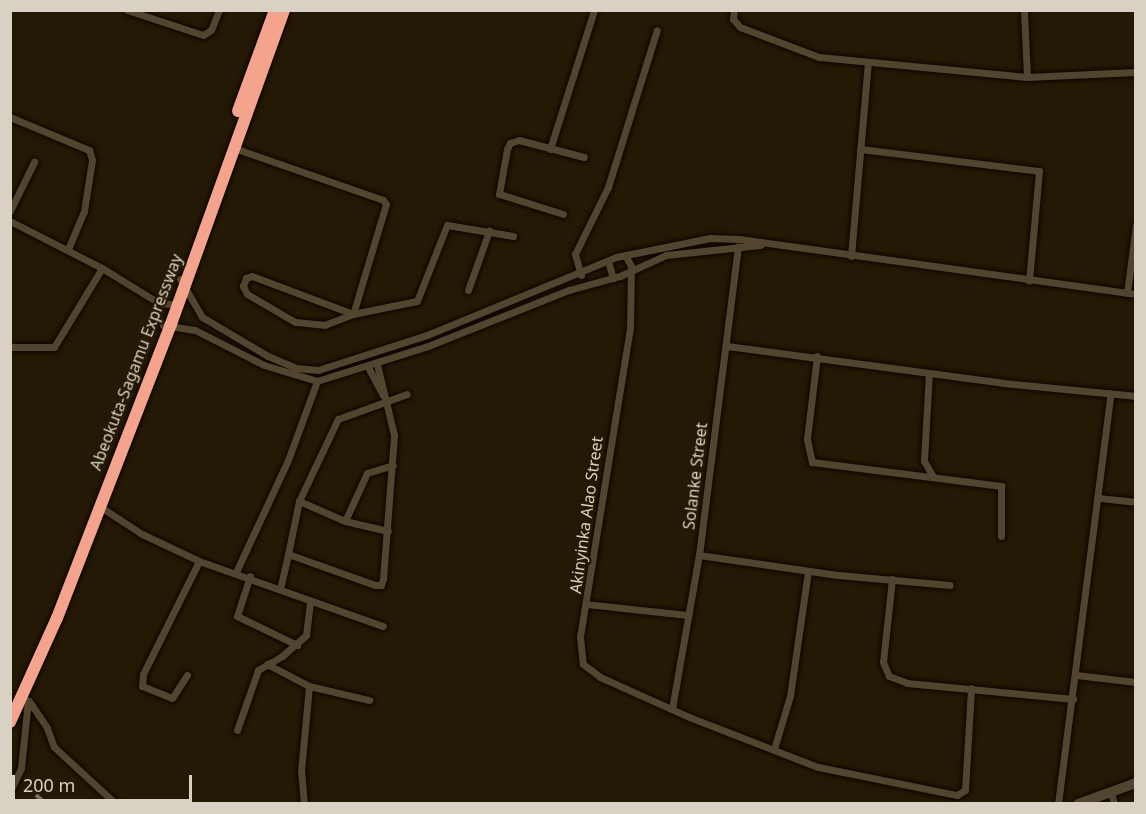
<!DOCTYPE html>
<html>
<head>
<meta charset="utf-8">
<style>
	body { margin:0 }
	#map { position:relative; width:1146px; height:814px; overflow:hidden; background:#241904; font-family:"Noto Sans",sans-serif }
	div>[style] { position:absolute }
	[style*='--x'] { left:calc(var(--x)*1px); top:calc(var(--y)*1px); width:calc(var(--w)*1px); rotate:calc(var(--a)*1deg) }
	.roads { filter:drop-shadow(0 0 2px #0d0400) drop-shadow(0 0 2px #0d0400) }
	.street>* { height:7px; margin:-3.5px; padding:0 3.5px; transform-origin:3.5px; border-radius:3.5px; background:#52452f }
	.secondary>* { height:10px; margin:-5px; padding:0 5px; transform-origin:5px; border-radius:5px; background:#52452f }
	.highway>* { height:12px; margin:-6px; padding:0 6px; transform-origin:6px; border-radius:6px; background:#f4a48d }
	.rail>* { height:4px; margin-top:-2px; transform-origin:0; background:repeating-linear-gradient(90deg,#241904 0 4.5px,#79705e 0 9px); box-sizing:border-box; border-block:2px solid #79705e }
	span { translate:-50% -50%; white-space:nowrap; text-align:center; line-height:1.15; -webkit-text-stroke:4.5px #241904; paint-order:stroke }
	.street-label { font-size:16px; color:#d9d1c4 }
	.frame { position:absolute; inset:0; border:12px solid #d9d1c4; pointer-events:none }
	.scale { position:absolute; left:12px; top:775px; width:180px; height:27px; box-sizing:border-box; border:3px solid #d9d1c4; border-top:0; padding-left:8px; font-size:18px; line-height:21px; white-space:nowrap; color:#d9d1c4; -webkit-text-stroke:4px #241904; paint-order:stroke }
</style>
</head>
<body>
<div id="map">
	<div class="roads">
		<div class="street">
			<div style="--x:127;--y:10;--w:80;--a:18.2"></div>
			<div style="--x:203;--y:35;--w:9;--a:-32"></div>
			<div style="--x:211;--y:30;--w:22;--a:-68"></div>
			<div style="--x:734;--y:10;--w:9;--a:96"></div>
			<div style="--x:733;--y:19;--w:11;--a:49"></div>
			<div style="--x:740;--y:27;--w:85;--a:20.8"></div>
			<div style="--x:819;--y:57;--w:209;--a:5.5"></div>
			<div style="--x:1027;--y:77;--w:67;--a:-92.6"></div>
			<div style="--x:1027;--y:77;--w:109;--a:-2.6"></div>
			<div style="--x:10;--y:117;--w:86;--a:22.7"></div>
			<div style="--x:89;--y:150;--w:10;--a:73"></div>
			<div style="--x:92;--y:160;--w:52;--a:98.9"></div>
			<div style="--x:84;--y:211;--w:41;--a:112.8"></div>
			<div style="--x:234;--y:148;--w:158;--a:19.2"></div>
			<div style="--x:383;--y:200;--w:5;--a:53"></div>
			<div style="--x:386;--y:204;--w:115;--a:106.7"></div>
			<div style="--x:353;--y:314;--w:30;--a:159"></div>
			<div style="--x:325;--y:325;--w:30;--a:-174"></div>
			<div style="--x:295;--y:322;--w:56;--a:-149.7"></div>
			<div style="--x:247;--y:294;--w:9;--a:-117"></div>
			<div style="--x:243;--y:286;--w:9;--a:-69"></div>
			<div style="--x:246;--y:278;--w:6;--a:-18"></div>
			<div style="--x:252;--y:276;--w:108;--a:20.6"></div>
			<div style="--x:353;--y:314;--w:65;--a:-11.5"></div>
			<div style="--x:417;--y:301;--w:82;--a:-68.5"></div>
			<div style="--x:447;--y:225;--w:67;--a:9.5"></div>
			<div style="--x:550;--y:149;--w:146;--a:-72.4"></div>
			<div style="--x:860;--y:149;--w:180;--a:7"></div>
			<div style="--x:1039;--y:171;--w:110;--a:95.2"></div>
			<div style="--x:10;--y:211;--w:55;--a:-63.9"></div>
			<div style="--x:563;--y:214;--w:67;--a:-162.6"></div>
			<div style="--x:499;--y:194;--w:46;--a:-79.9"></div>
			<div style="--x:507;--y:149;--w:7;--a:-63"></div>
			<div style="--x:510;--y:143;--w:9;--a:-18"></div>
			<div style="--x:519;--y:140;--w:67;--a:14.7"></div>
			<div style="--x:10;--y:221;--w:103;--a:27.1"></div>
			<div style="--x:102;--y:268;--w:67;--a:31.6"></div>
			<div style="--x:159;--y:303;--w:12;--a:5"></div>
			<div style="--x:625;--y:255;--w:13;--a:61"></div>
			<div style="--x:631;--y:266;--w:62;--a:90.9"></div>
			<div style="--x:630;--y:328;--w:313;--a:99.2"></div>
			<div style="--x:580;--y:637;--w:27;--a:84"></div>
			<div style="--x:583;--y:664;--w:21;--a:37"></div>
			<div style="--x:600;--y:677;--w:98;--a:24.2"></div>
			<div style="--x:689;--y:717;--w:138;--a:21.2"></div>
			<div style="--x:818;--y:767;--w:142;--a:11.4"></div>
			<div style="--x:957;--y:795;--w:9;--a:-32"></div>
			<div style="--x:965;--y:790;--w:102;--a:-86.6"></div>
			<div style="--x:851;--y:256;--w:194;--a:-85"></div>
			<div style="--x:608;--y:261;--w:18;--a:74"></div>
			<div style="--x:581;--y:275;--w:22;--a:-106"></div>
			<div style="--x:575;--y:254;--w:75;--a:-63.8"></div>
			<div style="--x:608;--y:187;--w:164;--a:-72.7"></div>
			<div style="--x:180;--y:279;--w:44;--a:59.9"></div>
			<div style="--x:202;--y:317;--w:77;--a:30.6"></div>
			<div style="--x:268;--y:356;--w:30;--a:23"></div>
			<div style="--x:296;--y:368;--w:22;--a:5"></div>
			<div style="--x:318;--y:370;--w:114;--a:-17.8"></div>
			<div style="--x:427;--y:335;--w:204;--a:-22.4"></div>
			<div style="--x:616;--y:257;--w:96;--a:-11.4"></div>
			<div style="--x:710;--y:238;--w:29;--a:2"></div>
			<div style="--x:739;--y:239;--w:401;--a:7.9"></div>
			<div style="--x:468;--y:290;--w:63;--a:-70.4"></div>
			<div style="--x:1127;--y:293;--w:69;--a:-82.5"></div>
			<div style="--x:163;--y:325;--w:32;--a:9"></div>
			<div style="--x:195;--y:330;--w:77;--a:26.9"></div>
			<div style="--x:264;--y:365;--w:55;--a:16.8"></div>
			<div style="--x:317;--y:381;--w:116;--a:-17.5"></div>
			<div style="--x:428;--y:346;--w:152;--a:-21.7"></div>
			<div style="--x:569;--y:290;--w:53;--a:-15.4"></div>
			<div style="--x:620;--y:276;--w:51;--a:-24.5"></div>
			<div style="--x:666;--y:255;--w:95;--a:-6.1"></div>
			<div style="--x:727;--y:346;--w:278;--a:7.6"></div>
			<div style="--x:1003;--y:383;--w:134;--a:5.6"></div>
			<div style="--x:10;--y:347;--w:44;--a:0"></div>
			<div style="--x:54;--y:347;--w:92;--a:-58.7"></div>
			<div style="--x:817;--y:356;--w:84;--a:96.9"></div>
			<div style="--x:807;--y:439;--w:24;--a:78"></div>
			<div style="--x:812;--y:462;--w:191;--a:7.2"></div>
			<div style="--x:1001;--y:486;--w:50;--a:90"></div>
			<div style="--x:368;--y:367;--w:32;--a:62"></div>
			<div style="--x:929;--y:373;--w:88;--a:93.3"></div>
			<div style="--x:924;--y:461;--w:16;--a:60"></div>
			<div style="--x:1099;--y:498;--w:37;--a:6"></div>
			<div style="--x:299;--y:501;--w:50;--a:23.5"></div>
			<div style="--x:345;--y:521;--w:44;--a:13.1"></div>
			<div style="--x:99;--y:506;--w:51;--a:33.1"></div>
			<div style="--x:142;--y:534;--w:63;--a:25.3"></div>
			<div style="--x:199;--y:561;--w:195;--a:19.5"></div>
			<div style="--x:345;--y:521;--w:53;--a:-65.4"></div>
			<div style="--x:367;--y:473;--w:27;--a:-17"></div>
			<div style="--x:288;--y:554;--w:54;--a:-78.3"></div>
			<div style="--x:299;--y:501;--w:91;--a:-64.6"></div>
			<div style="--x:338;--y:419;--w:73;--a:-19.9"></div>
			<div style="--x:699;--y:555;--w:140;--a:8.2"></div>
			<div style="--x:838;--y:575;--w:112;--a:5.1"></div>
			<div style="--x:236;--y:572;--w:123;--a:-65.1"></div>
			<div style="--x:288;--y:460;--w:84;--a:-69.8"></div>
			<div style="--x:250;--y:576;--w:42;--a:108"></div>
			<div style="--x:237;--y:616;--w:67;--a:25.8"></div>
			<div style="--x:892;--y:579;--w:83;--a:96.2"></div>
			<div style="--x:883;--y:662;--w:15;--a:67"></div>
			<div style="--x:889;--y:676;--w:19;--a:21"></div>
			<div style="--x:907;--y:683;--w:167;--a:5.5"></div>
			<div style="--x:280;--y:589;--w:36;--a:-77"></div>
			<div style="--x:288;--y:554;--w:92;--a:19.6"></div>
			<div style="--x:375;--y:585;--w:6;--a:0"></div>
			<div style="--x:381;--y:585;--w:6;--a:-72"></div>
			<div style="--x:383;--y:579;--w:144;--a:-85.6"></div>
			<div style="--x:394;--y:435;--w:73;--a:-103.5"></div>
			<div style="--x:586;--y:604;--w:103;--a:6.2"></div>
			<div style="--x:267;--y:664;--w:47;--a:27.6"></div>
			<div style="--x:309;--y:686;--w:62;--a:13.1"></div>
			<div style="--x:187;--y:675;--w:27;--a:123"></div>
			<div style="--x:172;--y:698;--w:32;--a:-158"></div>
			<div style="--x:142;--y:686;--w:12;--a:-85"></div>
			<div style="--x:143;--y:674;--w:126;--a:-63.6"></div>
			<div style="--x:1076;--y:675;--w:60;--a:6.7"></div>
			<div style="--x:29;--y:701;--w:32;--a:56"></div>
			<div style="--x:47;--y:728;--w:20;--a:70"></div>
			<div style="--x:54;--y:747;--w:84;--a:42.6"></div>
			<div style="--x:672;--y:709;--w:156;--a:-80.1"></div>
			<div style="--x:699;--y:555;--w:311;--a:-82.8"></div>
			<div style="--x:237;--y:730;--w:64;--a:-70.7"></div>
			<div style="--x:258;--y:670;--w:28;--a:-30"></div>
			<div style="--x:282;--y:656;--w:32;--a:-41"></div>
			<div style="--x:306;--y:635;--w:35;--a:-83"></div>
			<div style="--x:774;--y:749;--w:55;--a:-73.2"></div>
			<div style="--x:790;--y:696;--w:126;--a:-81.8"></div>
			<div style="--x:10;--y:791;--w:25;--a:-64"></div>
			<div style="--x:21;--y:768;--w:68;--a:-84.1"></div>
			<div style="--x:1111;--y:792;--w:12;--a:76"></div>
			<div style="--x:304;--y:804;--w:33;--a:-95"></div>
			<div style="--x:301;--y:771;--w:85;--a:-84.6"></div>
			<div style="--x:1058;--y:804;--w:414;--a:-82.7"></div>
		</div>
		<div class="secondary">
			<div style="--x:1078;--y:804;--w:62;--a:-19.9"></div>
		</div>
		<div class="highway">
			<div style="--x:238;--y:111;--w:108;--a:-69.9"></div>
			<div style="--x:10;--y:722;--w:114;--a:-65.7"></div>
			<div style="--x:57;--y:618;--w:315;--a:-68.8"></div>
			<div style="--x:171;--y:324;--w:334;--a:-70.2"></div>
		</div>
	</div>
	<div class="rail">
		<div style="--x:36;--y:795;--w:13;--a:42"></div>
	</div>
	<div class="street-label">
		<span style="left:136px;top:362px;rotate:-69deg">Abeokuta-Sagamu Expressway</span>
		<span style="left:695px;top:476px;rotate:-83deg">Solanke Street</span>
		<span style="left:586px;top:515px;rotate:-82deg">Akinyinka Alao Street</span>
	</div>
	<div class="frame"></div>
	<div class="scale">200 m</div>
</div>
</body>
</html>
